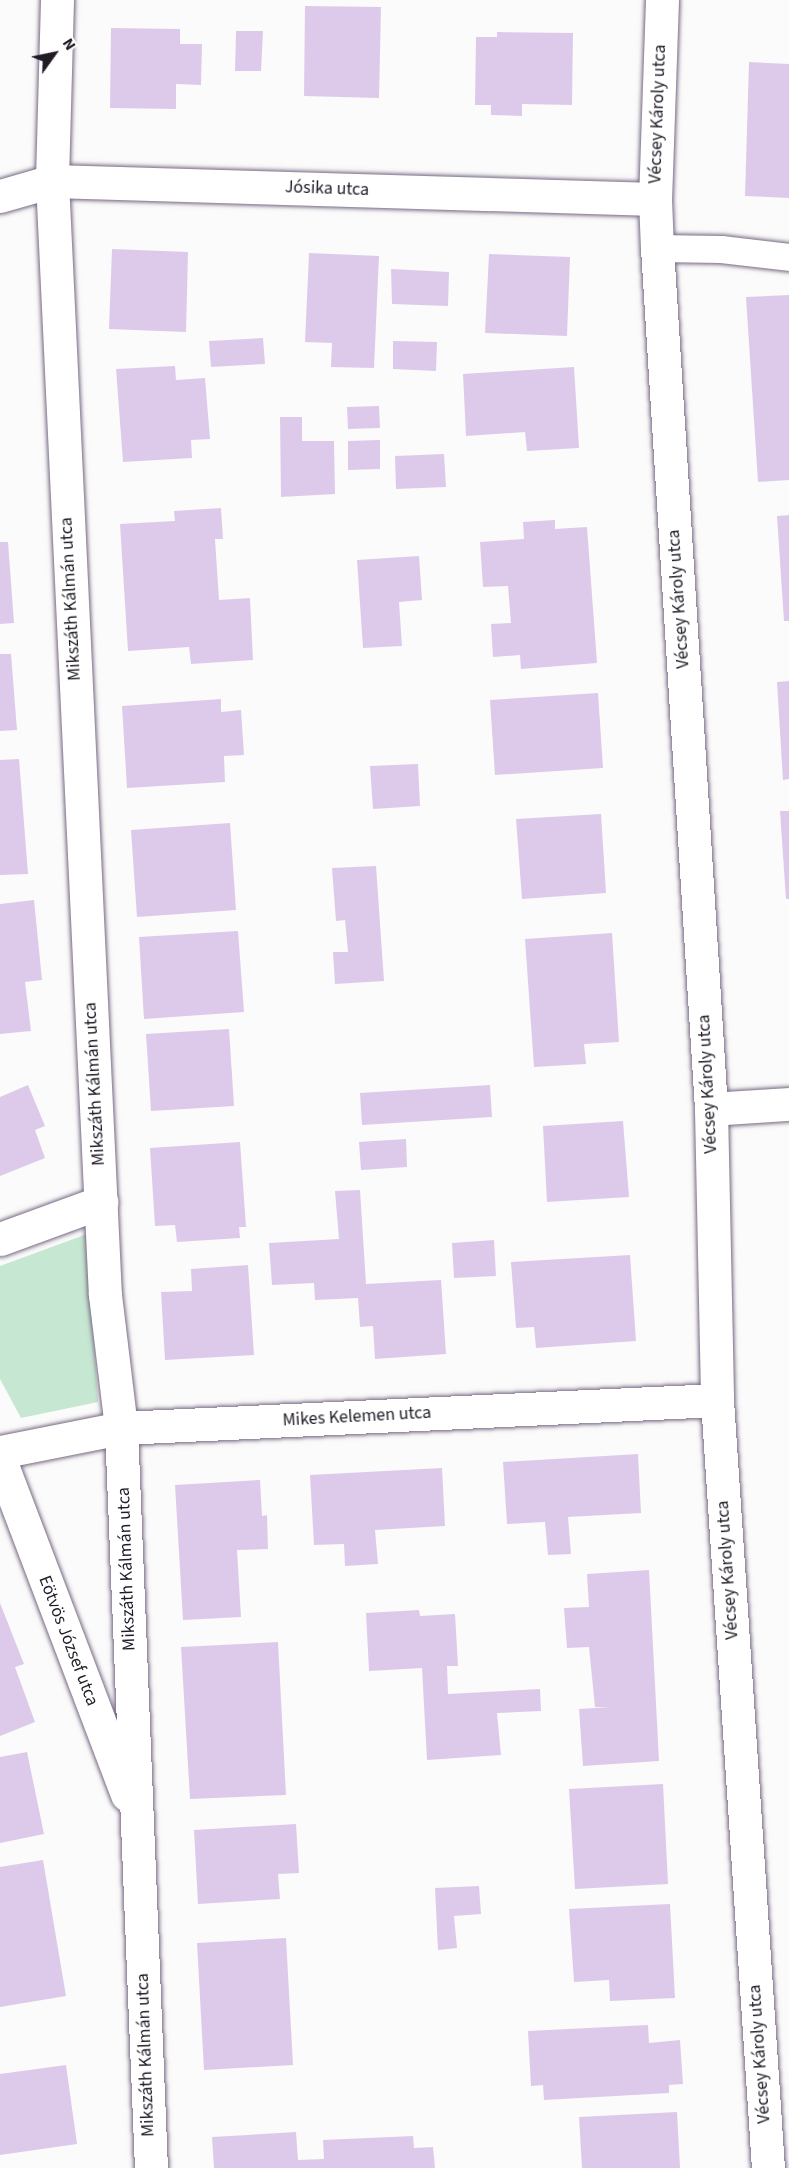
<!DOCTYPE html>
<html>
<head>
<meta charset="utf-8">
<style>
	body { margin:0 }
	#map { position:relative; width:789px; height:2168px; overflow:hidden; background:#fbfbfb; font-family:"Source Sans 3",sans-serif }
	div>[style] { position:absolute }
	[style*='--x'] { left:calc(var(--x)*1px); top:calc(var(--y)*1px); width:calc(var(--w)*1px); rotate:calc(var(--a)*1deg) }
	.green>* { inset:0; background:#c6e7d1 }
	.building>* { inset:0; background:#ddcaeb }
	.roads { filter:drop-shadow(0 0 2px #786984) drop-shadow(0 0 2px #786984) }
	.lane>* { height:27px; margin:-13.5px; padding:0 13.5px; transform-origin:13.5px; border-radius:13.5px; background:#fff }
	.street>* { height:33px; margin:-16.5px; padding:0 16.5px; transform-origin:16.5px; border-radius:16.5px; background:#fff }
	span { translate:-50% -50%; white-space:nowrap; text-align:center; line-height:1.15; -webkit-text-stroke:4.5px #fff; paint-order:stroke }
	.street-label { font-size:18px; color:#211b26 }
	.north { position:absolute; left:24px; top:24px; width:60px; height:60px; -webkit-text-stroke:4px #fff; paint-order:stroke; rotate:57deg; font-size:16px; font-weight:700; line-height:24px; text-align:center; color:#211b26 }
	.north::after { content:''; display:block; margin:auto; width:21px; height:27px; background:#211b26; clip-path:polygon(50% 0,100% 100%,50% 72%,0 100%) }
</style>
</head>
<body>
<div id="map">
	<div class="green">
		<div style="clip-path:polygon(87px 1234px,98px 1402px,21px 1418px,0 1379px,0 1266px)"></div>
	</div>
	<div class="building">
		<div style="clip-path:polygon(305px 6px,381px 7px,379px 98px,304px 96px)"></div>
		<div style="clip-path:polygon(111px 28px,180px 29px,180px 44px,202px 44px,201px 85px,176px 84px,176px 109px,110px 108px)"></div>
		<div style="clip-path:polygon(236px 31px,263px 31px,261px 71px,235px 71px)"></div>
		<div style="clip-path:polygon(497px 32px,573px 33px,572px 105px,522px 104px,522px 116px,491px 115px,491px 105px,475px 105px,476px 37px,497px 37px)"></div>
		<div style="clip-path:polygon(749px 62px,789px 64px,789px 198px,745px 196px)"></div>
		<div style="clip-path:polygon(112px 249px,188px 252px,186px 332px,109px 329px)"></div>
		<div style="clip-path:polygon(309px 253px,379px 256px,374px 368px,331px 367px,332px 343px,305px 342px)"></div>
		<div style="clip-path:polygon(489px 254px,570px 257px,567px 336px,485px 333px)"></div>
		<div style="clip-path:polygon(391px 269px,449px 272px,448px 306px,392px 304px)"></div>
		<div style="clip-path:polygon(789px 295px,789px 480px,758px 482px,746px 297px)"></div>
		<div style="clip-path:polygon(263px 338px,265px 364px,211px 367px,209px 341px)"></div>
		<div style="clip-path:polygon(393px 341px,437px 342px,436px 371px,393px 369px)"></div>
		<div style="clip-path:polygon(175px 366px,176px 380px,205px 378px,210px 439px,191px 440px,192px 458px,123px 462px,116px 369px)"></div>
		<div style="clip-path:polygon(574px 367px,579px 448px,527px 451px,525px 432px,466px 436px,463px 374px)"></div>
		<div style="clip-path:polygon(379px 406px,380px 428px,348px 429px,347px 407px)"></div>
		<div style="clip-path:polygon(280px 417px,302px 417px,302px 441px,334px 441px,335px 494px,281px 497px)"></div>
		<div style="clip-path:polygon(380px 440px,380px 469px,348px 470px,348px 441px)"></div>
		<div style="clip-path:polygon(444px 454px,446px 487px,396px 489px,395px 456px)"></div>
		<div style="clip-path:polygon(221px 508px,223px 539px,215px 539px,219px 600px,250px 598px,253px 660px,191px 664px,189px 647px,128px 651px,120px 524px,175px 521px,174px 511px)"></div>
		<div style="clip-path:polygon(789px 515px,789px 621px,784px 621px,777px 516px)"></div>
		<div style="clip-path:polygon(555px 520px,555px 529px,587px 527px,597px 663px,521px 669px,520px 655px,493px 657px,491px 624px,511px 623px,508px 586px,483px 587px,480px 542px,524px 539px,523px 522px)"></div>
		<div style="clip-path:polygon(0 542px,8px 542px,14px 623px,0 624px)"></div>
		<div style="clip-path:polygon(419px 556px,422px 600px,399px 602px,402px 646px,363px 648px,357px 560px)"></div>
		<div style="clip-path:polygon(0 654px,11px 654px,17px 730px,0 731px)"></div>
		<div style="clip-path:polygon(789px 681px,789px 779px,783px 780px,777px 682px)"></div>
		<div style="clip-path:polygon(598px 693px,603px 768px,495px 775px,490px 700px)"></div>
		<div style="clip-path:polygon(221px 699px,221px 712px,241px 710px,244px 755px,224px 756px,225px 782px,127px 788px,122px 706px)"></div>
		<div style="clip-path:polygon(19px 759px,28px 874px,0 875px,0 760px)"></div>
		<div style="clip-path:polygon(418px 764px,420px 806px,373px 809px,370px 766px)"></div>
		<div style="clip-path:polygon(780px 811px,789px 811px,789px 899px,786px 899px)"></div>
		<div style="clip-path:polygon(601px 814px,606px 893px,522px 899px,516px 819px)"></div>
		<div style="clip-path:polygon(230px 823px,236px 910px,137px 917px,131px 830px)"></div>
		<div style="clip-path:polygon(376px 866px,384px 981px,335px 984px,333px 952px,348px 952px,345px 920px,336px 921px,332px 868px)"></div>
		<div style="clip-path:polygon(34px 900px,42px 980px,25px 982px,31px 1031px,0 1034px,0 904px)"></div>
		<div style="clip-path:polygon(238px 931px,244px 1012px,144px 1019px,139px 937px)"></div>
		<div style="clip-path:polygon(612px 933px,619px 1042px,584px 1044px,586px 1064px,534px 1067px,525px 939px)"></div>
		<div style="clip-path:polygon(229px 1029px,234px 1106px,151px 1111px,146px 1034px)"></div>
		<div style="clip-path:polygon(28px 1085px,45px 1126px,35px 1130px,45px 1158px,0 1176px,0 1097px)"></div>
		<div style="clip-path:polygon(490px 1085px,492px 1117px,362px 1125px,360px 1093px)"></div>
		<div style="clip-path:polygon(623px 1121px,629px 1197px,547px 1202px,543px 1126px)"></div>
		<div style="clip-path:polygon(406px 1139px,407px 1167px,361px 1170px,359px 1142px)"></div>
		<div style="clip-path:polygon(240px 1142px,246px 1227px,239px 1227px,240px 1238px,177px 1242px,175px 1225px,155px 1226px,150px 1148px)"></div>
		<div style="clip-path:polygon(360px 1190px,366px 1284px,441px 1280px,446px 1354px,375px 1359px,373px 1326px,360px 1327px,358px 1298px,315px 1300px,314px 1283px,272px 1285px,269px 1243px,339px 1239px,335px 1191px)"></div>
		<div style="clip-path:polygon(494px 1240px,496px 1276px,454px 1278px,452px 1243px)"></div>
		<div style="clip-path:polygon(630px 1255px,636px 1341px,536px 1348px,534px 1327px,516px 1328px,511px 1262px)"></div>
		<div style="clip-path:polygon(248px 1265px,254px 1355px,165px 1360px,161px 1292px,192px 1291px,191px 1269px)"></div>
		<div style="clip-path:polygon(638px 1454px,641px 1513px,568px 1517px,571px 1554px,548px 1555px,545px 1522px,507px 1524px,503px 1462px)"></div>
		<div style="clip-path:polygon(442px 1468px,445px 1526px,375px 1530px,378px 1564px,345px 1566px,344px 1544px,314px 1545px,310px 1475px)"></div>
		<div style="clip-path:polygon(260px 1480px,262px 1516px,267px 1515px,268px 1549px,237px 1550px,241px 1617px,183px 1620px,175px 1485px)"></div>
		<div style="clip-path:polygon(649px 1570px,659px 1761px,583px 1766px,579px 1709px,610px 1707px,595px 1707px,589px 1647px,567px 1648px,564px 1608px,589px 1607px,587px 1574px)"></div>
		<div style="clip-path:polygon(0 1603px,24px 1664px,15px 1667px,35px 1722px,0 1736px)"></div>
		<div style="clip-path:polygon(419px 1610px,420px 1616px,455px 1614px,458px 1666px,447px 1666px,448px 1694px,540px 1689px,541px 1711px,497px 1713px,501px 1755px,427px 1760px,422px 1668px,369px 1671px,366px 1613px)"></div>
		<div style="clip-path:polygon(278px 1642px,286px 1795px,190px 1799px,181px 1647px)"></div>
		<div style="clip-path:polygon(27px 1752px,44px 1834px,0 1843px,0 1757px)"></div>
		<div style="clip-path:polygon(663px 1784px,668px 1884px,575px 1889px,569px 1789px)"></div>
		<div style="clip-path:polygon(296px 1824px,299px 1873px,278px 1874px,280px 1899px,198px 1904px,194px 1830px)"></div>
		<div style="clip-path:polygon(43px 1860px,66px 1996px,0 2007px,0 1867px)"></div>
		<div style="clip-path:polygon(479px 1886px,481px 1914px,454px 1916px,457px 1948px,438px 1950px,435px 1888px)"></div>
		<div style="clip-path:polygon(670px 1904px,675px 1998px,610px 2001px,609px 1980px,574px 1982px,569px 1909px)"></div>
		<div style="clip-path:polygon(286px 1938px,293px 2065px,204px 2070px,197px 1943px)"></div>
		<div style="clip-path:polygon(648px 2025px,649px 2043px,680px 2040px,683px 2084px,669px 2085px,669px 2093px,544px 2100px,543px 2085px,531px 2086px,528px 2031px)"></div>
		<div style="clip-path:polygon(66px 2065px,77px 2144px,0 2155px,0 2074px)"></div>
		<div style="clip-path:polygon(677px 2112px,680px 2168px,582px 2168px,579px 2117px)"></div>
		<div style="clip-path:polygon(296px 2132px,298px 2160px,324px 2159px,323px 2140px,413px 2136px,414px 2148px,433px 2147px,435px 2168px,214px 2168px,212px 2137px)"></div>
	</div>
	<div class="roads">
		<div class="lane">
			<div style="--x:657;--y:248;--w:64;--a:0.9"></div>
			<div style="--x:721;--y:249;--w:68;--a:6.7"></div>
		</div>
		<div class="street">
			<div style="--x:57;--y:0;--w:181;--a:91.6"></div>
			<div style="--x:52;--y:181;--w:1115;--a:87.28"></div>
			<div style="--x:105;--y:1295;--w:134;--a:83.1"></div>
			<div style="--x:121;--y:1428;--w:741;--a:87.68"></div>
			<div style="--x:662;--y:0;--w:199;--a:92"></div>
			<div style="--x:655;--y:199;--w:49;--a:87.7"></div>
			<div style="--x:657;--y:248;--w:863;--a:86.41"></div>
			<div style="--x:711;--y:1109;--w:291;--a:88.8"></div>
			<div style="--x:717;--y:1400;--w:770;--a:86.2"></div>
			<div style="--x:0;--y:196;--w:54;--a:-16.1"></div>
			<div style="--x:52;--y:181;--w:603;--a:1.71"></div>
			<div style="--x:711;--y:1109;--w:78;--a:-3.7"></div>
			<div style="--x:0;--y:1239;--w:108;--a:-20.1"></div>
			<div style="--x:0;--y:1452;--w:123;--a:-11.2"></div>
			<div style="--x:121;--y:1428;--w:597;--a:-2.69"></div>
			<div style="--x:0;--y:1460;--w:358;--a:69.2"></div>
		</div>
	</div>
	<div class="street-label">
		<span style="left:658px;top:114px;rotate:-88deg">Vécsey Károly utca</span>
		<span style="left:327px;top:189px;rotate:2deg">Jósika utca</span>
		<span style="left:71px;top:599px;rotate:-93deg">Mikszáth Kálmán utca</span>
		<span style="left:679px;top:599px;rotate:-94deg">Vécsey Károly utca</span>
		<span style="left:95px;top:1084px;rotate:-93deg">Mikszáth Kálmán utca</span>
		<span style="left:708px;top:1084px;rotate:-93deg">Vécsey Károly utca</span>
		<span style="left:357px;top:1417px;rotate:-3deg">Mikes Kelemen utca</span>
		<span style="left:127px;top:1569px;rotate:-92deg">Mikszáth Kálmán utca</span>
		<span style="left:728px;top:1570px;rotate:-94deg">Vécsey Károly utca</span>
		<span style="left:68px;top:1641px;rotate:69deg">Eötvös József utca</span>
		<span style="left:760px;top:2054px;rotate:-94deg">Vécsey Károly utca</span>
		<span style="left:146px;top:2055px;rotate:-92deg">Mikszáth Kálmán utca</span>
	</div>
	<div class="north">N</div>
</div>
</body>
</html>
